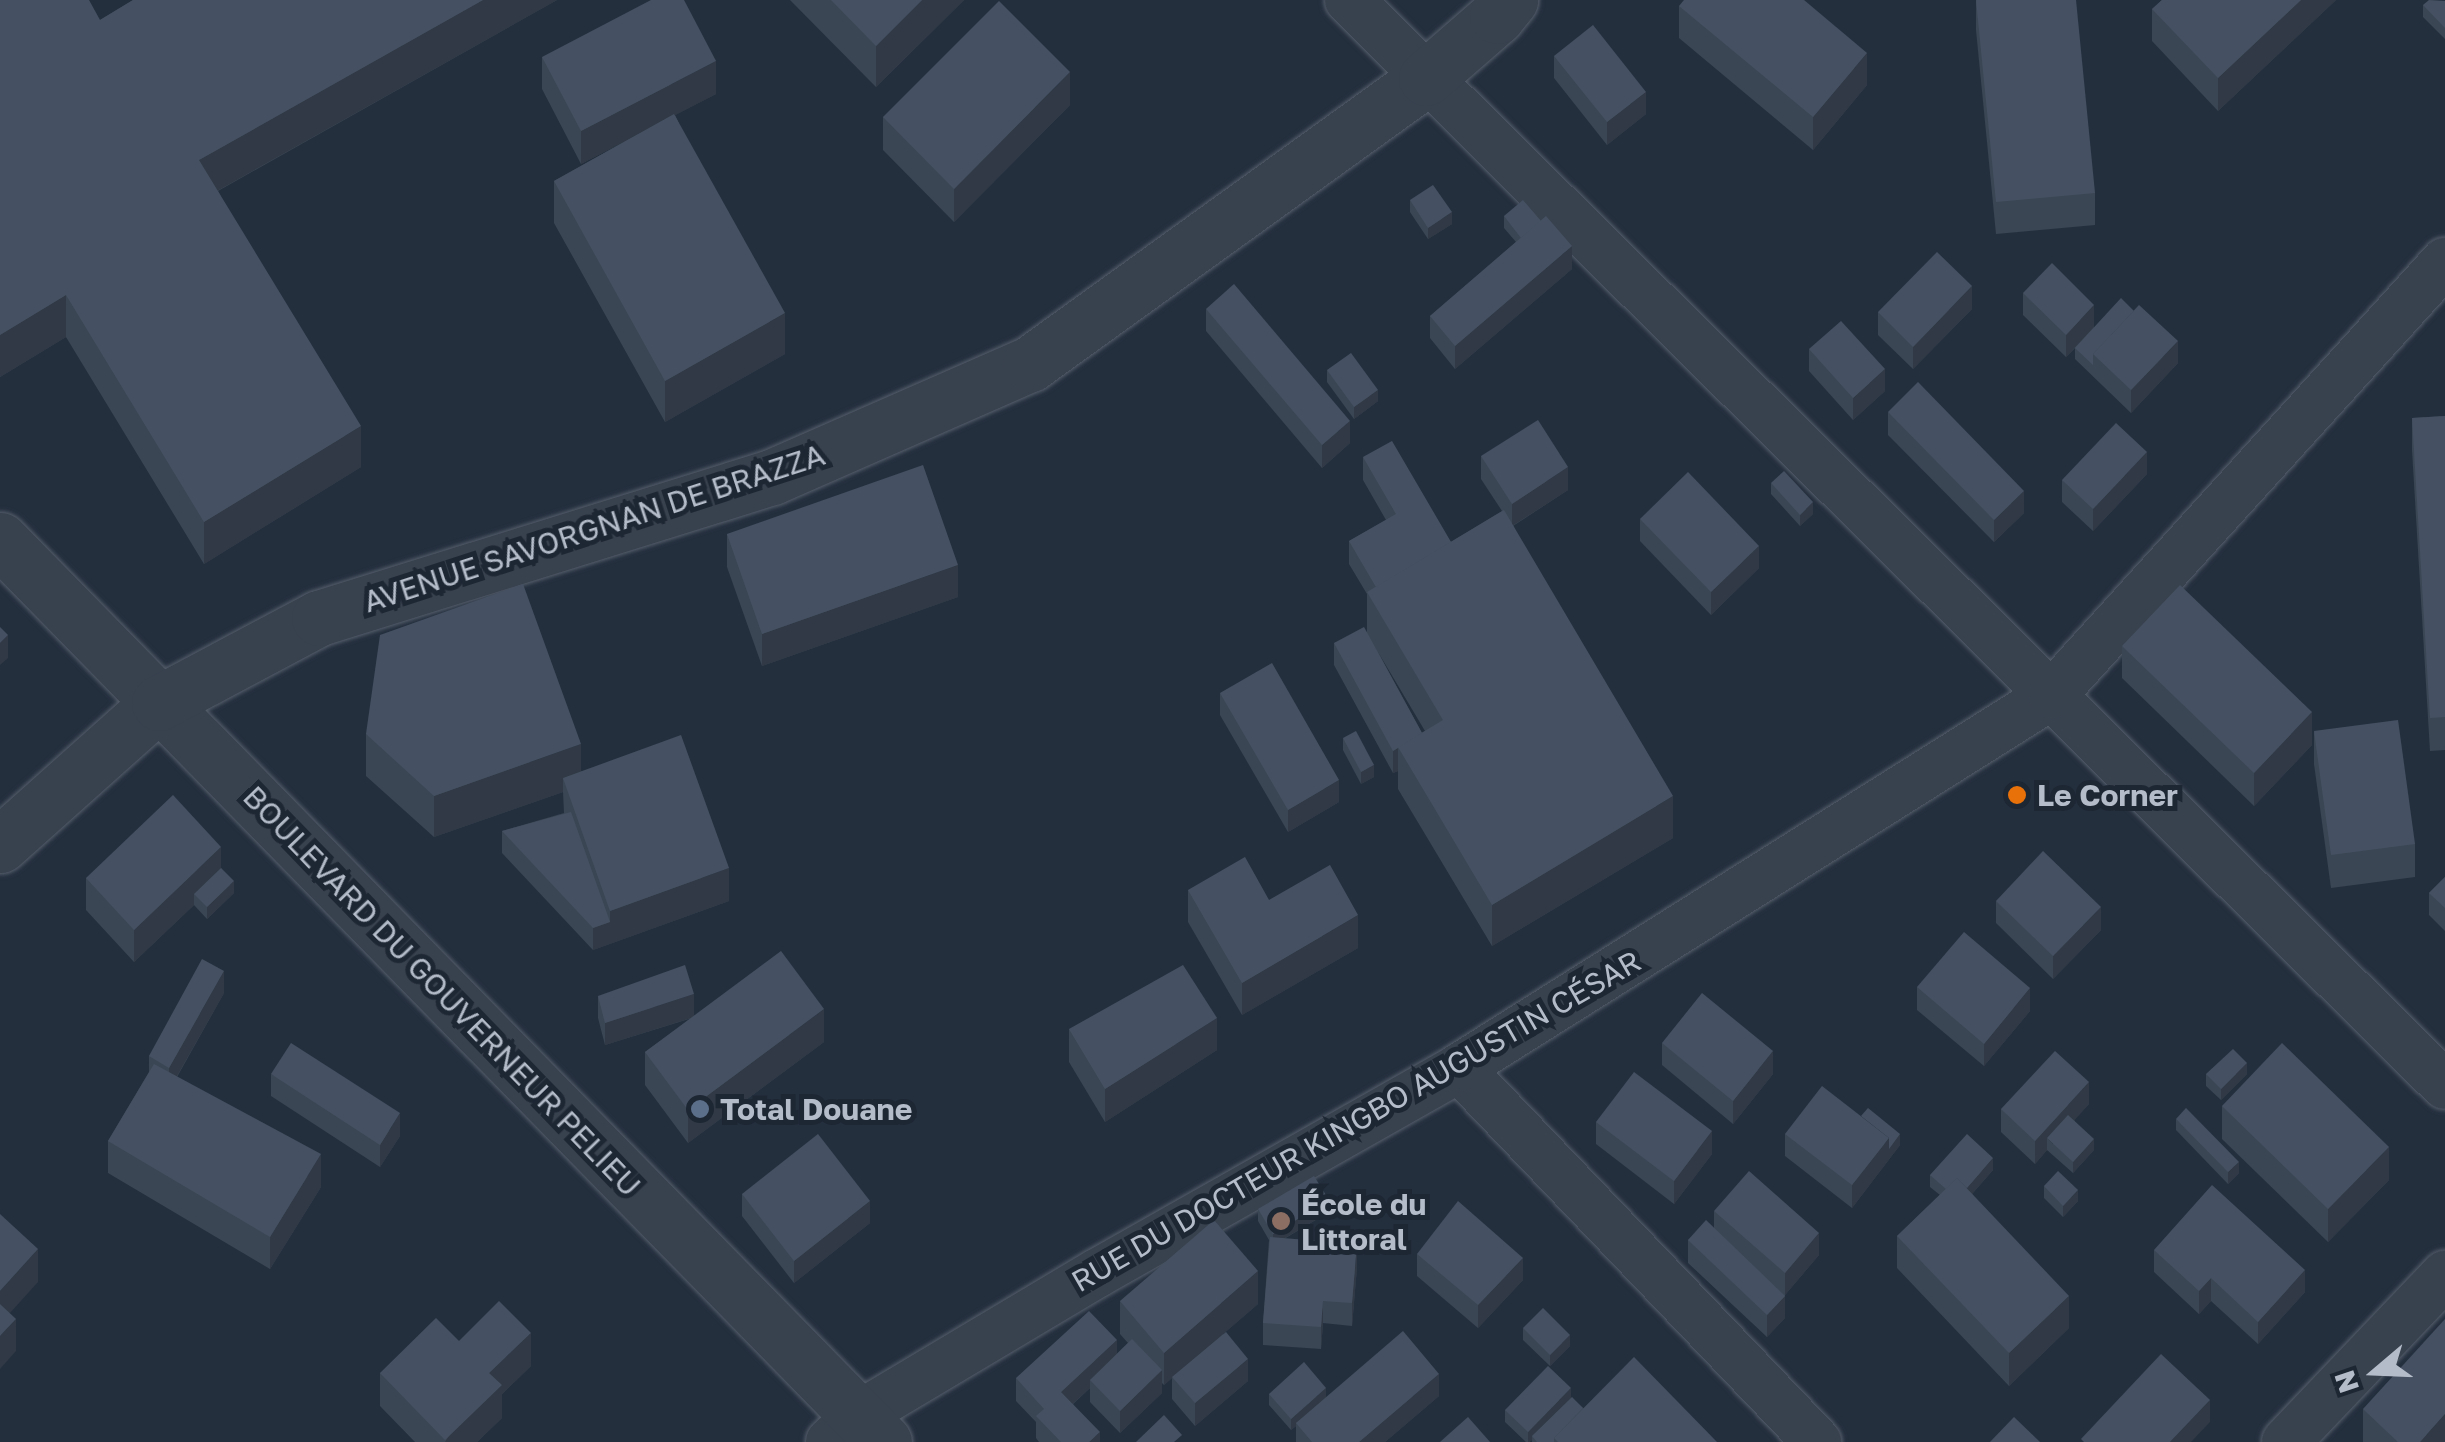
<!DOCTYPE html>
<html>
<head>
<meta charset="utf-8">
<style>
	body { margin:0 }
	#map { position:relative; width:2445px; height:1442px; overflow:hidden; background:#242f3e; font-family:"Golos Text",sans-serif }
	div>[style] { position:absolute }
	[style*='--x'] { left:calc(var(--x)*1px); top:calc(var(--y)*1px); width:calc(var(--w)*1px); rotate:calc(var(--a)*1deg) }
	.roads { filter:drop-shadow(0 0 2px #565f6c) drop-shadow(0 0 2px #565f6c) }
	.minor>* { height:48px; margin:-24px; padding:0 24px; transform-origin:24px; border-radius:24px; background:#38414e }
	.tertiary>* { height:55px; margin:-27.5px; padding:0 27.5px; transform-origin:27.5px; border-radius:27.5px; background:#38414e }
	.wall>* { inset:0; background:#3b4654 }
	.shaded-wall>* { inset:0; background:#303945 }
	.building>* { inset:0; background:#455162 }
	.dots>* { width:28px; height:28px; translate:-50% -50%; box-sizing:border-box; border:5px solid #1d2633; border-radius:50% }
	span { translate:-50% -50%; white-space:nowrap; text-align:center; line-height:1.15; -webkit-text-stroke:10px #1d2633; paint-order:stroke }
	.street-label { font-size:30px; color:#b4bcc9 }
	.poi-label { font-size:30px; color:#b4bcc9; font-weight:700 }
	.left { translate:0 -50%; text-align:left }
	.north { position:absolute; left:2325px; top:1322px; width:100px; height:100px; -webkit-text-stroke:8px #1d2633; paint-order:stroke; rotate:251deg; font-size:28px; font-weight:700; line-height:40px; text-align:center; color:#b4bcc9 }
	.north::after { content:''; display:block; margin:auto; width:35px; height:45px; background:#b4bcc9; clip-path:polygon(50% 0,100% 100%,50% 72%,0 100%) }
</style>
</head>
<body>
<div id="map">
	<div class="roads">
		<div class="minor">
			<div style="--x:1349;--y:0;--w:1542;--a:44.71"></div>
			<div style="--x:1459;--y:1068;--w:518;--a:46.25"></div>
			<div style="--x:830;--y:1442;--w:40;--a:-43"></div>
			<div style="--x:859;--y:1415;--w:279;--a:-30.8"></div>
			<div style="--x:1099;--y:1272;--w:414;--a:-29.5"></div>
			<div style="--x:1459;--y:1068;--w:701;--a:-32.17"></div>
			<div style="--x:2052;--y:695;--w:585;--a:-47.77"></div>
			<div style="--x:2286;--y:1442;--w:231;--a:-46.4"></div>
		</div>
		<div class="tertiary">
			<div style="--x:0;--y:540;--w:1263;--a:45.58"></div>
			<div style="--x:0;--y:845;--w:213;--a:-41.8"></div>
			<div style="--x:159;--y:703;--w:181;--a:-28"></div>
			<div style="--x:319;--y:618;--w:474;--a:-17.3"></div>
			<div style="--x:772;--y:477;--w:282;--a:-23.7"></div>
			<div style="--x:1030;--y:364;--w:488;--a:-35.8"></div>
			<div style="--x:1426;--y:78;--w:94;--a:-41.1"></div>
			<div style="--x:1497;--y:16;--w:21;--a:-51"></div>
		</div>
	</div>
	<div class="wall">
		<div style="clip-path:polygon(0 0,100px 20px,133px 0,557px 0,218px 191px,361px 467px,204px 564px,66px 337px,0 377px)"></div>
		<div style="clip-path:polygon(790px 0,964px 0,876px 87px)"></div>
		<div style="clip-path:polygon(1976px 0,2095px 193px,2095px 225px,1996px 234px,1976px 30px)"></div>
		<div style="clip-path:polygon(2162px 0,2336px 0,2218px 111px,2152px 41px,2152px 9px)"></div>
		<div style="clip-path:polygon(2445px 1px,2445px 39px,2423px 17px,2423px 5px)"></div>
		<div style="clip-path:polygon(1806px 2px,1867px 85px,1813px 150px,1679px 38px,1679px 6px)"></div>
		<div style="clip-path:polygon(1554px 56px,1646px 114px,1607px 145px,1554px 78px)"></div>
		<div style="clip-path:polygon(542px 57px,716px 94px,675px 115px,785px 354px,665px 422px,554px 223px,554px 181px,629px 139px,581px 164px,542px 89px)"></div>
		<div style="clip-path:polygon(1070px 105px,954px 222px,883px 150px,883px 117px)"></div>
		<div style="clip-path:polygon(1410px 200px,1452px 224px,1428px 239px,1410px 212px)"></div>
		<div style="clip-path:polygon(1504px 216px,1541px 221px,1572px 269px,1455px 369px,1430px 338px,1430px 316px,1516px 242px,1504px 228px)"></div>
		<div style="clip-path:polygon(2023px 293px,2094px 327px,2178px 363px,2131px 413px,2075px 359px,2075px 348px,2066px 357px,2023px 315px)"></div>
		<div style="clip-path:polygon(1206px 309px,1350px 443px,1322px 468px,1206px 331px)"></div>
		<div style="clip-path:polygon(1972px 309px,1913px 369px,1878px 335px,1878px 312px)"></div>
		<div style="clip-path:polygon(1809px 349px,1885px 391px,1853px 420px,1809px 371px)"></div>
		<div style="clip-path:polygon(1327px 370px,1378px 401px,1354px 419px,1327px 382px)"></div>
		<div style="clip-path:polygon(1888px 412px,2024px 513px,1994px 542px,1888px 435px)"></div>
		<div style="clip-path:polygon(2445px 416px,2445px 750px,2430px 751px,2412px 450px,2412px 418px)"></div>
		<div style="clip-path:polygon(evenodd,1481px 456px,1568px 490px,1513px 526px,1673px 838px,1492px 946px,1398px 789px,1398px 771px,1393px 773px,1334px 665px,1334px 643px,1367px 632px,1367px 594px,1349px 564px,1349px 541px,1386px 520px,1363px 480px,1363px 457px,1451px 542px,1502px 511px,1481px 479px,1481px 456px,1378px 652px,1425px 731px,1422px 733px,1378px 652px)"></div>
		<div style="clip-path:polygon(2147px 474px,2093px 531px,2062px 502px,2062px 480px)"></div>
		<div style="clip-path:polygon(1771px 483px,1813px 514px,1800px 526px,1771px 494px)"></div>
		<div style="clip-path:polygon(1640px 519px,1759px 568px,1711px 615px,1640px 541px)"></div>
		<div style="clip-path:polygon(727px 534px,958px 597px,762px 666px,727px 567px)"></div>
		<div style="clip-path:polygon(2122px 646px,2312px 745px,2254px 806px,2122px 678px)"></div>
		<div style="clip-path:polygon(1220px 693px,1339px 802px,1288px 832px,1220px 715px)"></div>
		<div style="clip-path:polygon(2314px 731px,2415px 844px,2415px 877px,2331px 888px,2314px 764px)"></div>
		<div style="clip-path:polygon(366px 734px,581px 771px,729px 901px,593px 950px,502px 853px,502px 831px,564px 813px,563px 792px,434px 837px,366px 776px)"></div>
		<div style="clip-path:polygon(1343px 738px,1374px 777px,1361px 784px,1343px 750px)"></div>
		<div style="clip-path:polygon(221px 868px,234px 893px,207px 919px,194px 905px,134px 962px,86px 910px,86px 878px)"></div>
		<div style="clip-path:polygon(2445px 877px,2445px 931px,2429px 915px,2429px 893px)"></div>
		<div style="clip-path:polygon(1188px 890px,1358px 948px,1242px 1015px,1188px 922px)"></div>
		<div style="clip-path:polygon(1996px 901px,2101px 930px,2053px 979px,1996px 923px)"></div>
		<div style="clip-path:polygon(1917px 987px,2030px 1011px,1984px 1066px,1917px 1010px)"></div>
		<div style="clip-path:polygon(224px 993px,177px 1077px,321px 1187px,270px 1269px,108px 1173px,108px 1141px,149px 1072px,149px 1056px)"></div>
		<div style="clip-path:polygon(598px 996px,694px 1016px,824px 1042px,688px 1143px,645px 1085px,645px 1052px,692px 1018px,605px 1045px,598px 1018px)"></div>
		<div style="clip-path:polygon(1069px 1029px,1217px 1050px,1105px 1122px,1069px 1062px)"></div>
		<div style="clip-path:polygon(1662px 1043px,1773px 1074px,1733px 1124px,1662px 1065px)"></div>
		<div style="clip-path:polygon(271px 1074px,400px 1136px,380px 1167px,271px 1096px)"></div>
		<div style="clip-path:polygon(2206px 1074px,2247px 1074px,2221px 1100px,2206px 1086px)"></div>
		<div style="clip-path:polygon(2089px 1104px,2074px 1120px,2094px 1150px,2073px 1173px,2047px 1150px,2035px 1164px,2001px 1132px,2001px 1109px)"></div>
		<div style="clip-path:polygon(2222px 1106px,2389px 1180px,2328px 1242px,2222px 1139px)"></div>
		<div style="clip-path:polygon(2176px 1119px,2239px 1173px,2228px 1184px,2176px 1130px)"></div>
		<div style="clip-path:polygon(1596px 1122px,1712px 1154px,1674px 1204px,1596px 1144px)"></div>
		<div style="clip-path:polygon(1785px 1134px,1900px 1145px,1852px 1208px,1785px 1156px)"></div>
		<div style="clip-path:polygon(1993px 1170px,1972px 1194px,2069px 1328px,2009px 1386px,1897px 1268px,1897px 1236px,1940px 1195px,1930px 1187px,1930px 1175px)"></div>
		<div style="clip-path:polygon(2044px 1186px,2078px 1201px,2063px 1217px,2044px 1198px)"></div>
		<div style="clip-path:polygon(742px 1194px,870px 1223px,794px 1283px,742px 1216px)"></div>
		<div style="clip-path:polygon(1258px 1209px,1329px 1212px,1284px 1239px,1357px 1267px,1352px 1326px,1323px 1323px,1321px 1349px,1263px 1345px,1263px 1323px,1269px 1240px,1258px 1221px)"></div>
		<div style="clip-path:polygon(1714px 1211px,1819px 1255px,1785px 1295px,1785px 1318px,1767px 1337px,1688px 1263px,1688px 1240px,1714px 1228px)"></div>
		<div style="clip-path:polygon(2154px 1250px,2305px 1292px,2258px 1344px,2211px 1301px,2199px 1314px,2154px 1272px)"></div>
		<div style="clip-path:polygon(1417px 1254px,1523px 1280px,1478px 1328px,1417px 1276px)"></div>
		<div style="clip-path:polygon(1120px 1301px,1258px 1304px,1223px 1334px,1248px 1381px,1195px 1426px,1172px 1399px,1172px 1378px,1164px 1385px,1162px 1383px,1162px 1393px,1120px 1433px,1090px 1402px,1090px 1388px,1073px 1404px,1100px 1442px,1039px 1442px,1036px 1438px,1036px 1422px,1016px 1401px,1016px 1378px,1117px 1354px,1128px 1343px,1120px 1334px)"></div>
		<div style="clip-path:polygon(1523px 1328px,1570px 1346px,1550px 1366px,1523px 1340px)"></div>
		<div style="clip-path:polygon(459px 1341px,531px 1366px,502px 1394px,502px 1418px,477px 1442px,415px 1442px,380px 1406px,380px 1373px)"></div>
		<div style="clip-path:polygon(1269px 1394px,1326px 1397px,1439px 1396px,1385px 1442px,1296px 1442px,1296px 1426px,1291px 1430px,1269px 1405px)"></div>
		<div style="clip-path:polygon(1571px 1398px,1583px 1408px,1717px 1442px,1532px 1442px,1532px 1440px,1529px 1442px,1526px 1442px,1505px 1422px,1505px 1410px)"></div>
		<div style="clip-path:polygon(2363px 1409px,2445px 1442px,2363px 1442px)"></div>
	</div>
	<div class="shaded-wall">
		<div style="clip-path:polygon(483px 0,557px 0,199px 201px,199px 160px)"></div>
		<div style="clip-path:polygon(922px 0,964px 0,876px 87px,876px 46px)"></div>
		<div style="clip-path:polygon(2301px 0,2336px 0,2218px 111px,2218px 78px)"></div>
		<div style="clip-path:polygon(1867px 53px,1867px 85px,1813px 150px,1813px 117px)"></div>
		<div style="clip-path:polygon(716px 61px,716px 94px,581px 164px,581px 131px)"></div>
		<div style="clip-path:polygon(1070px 72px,1070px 105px,954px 222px,954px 189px)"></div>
		<div style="clip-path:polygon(1646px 92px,1646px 114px,1607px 145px,1607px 122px)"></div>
		<div style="clip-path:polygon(1452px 212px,1452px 224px,1428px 239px,1428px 228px)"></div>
		<div style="clip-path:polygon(1572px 246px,1572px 269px,1455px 369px,1455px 346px)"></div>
		<div style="clip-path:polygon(1972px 286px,1972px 309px,1913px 369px,1913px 347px)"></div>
		<div style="clip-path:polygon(66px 295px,66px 337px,0 377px,0 335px)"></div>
		<div style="clip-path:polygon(2094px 305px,2094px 327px,2066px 357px,2066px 335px)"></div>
		<div style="clip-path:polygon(785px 313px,785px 354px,665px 422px,665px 381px)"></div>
		<div style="clip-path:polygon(2178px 341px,2178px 363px,2131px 413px,2131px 390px)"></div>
		<div style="clip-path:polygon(1885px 369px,1885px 391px,1853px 420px,1853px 398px)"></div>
		<div style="clip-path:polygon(1378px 390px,1378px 401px,1354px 419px,1354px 407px)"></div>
		<div style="clip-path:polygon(1350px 421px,1350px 443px,1322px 468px,1322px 445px)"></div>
		<div style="clip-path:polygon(361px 426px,361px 467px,204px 564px,204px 522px)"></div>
		<div style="clip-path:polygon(2147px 452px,2147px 474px,2093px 531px,2093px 509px)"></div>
		<div style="clip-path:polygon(1568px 467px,1568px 490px,1512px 526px,1512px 504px)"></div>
		<div style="clip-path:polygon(2024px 491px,2024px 513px,1994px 542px,1994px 520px)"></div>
		<div style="clip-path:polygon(1813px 502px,1813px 514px,1800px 526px,1800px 515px)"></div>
		<div style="clip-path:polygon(1759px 546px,1759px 568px,1711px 615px,1711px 592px)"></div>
		<div style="clip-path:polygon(958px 565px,958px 597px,762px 666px,762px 634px)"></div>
		<div style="clip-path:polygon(8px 635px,8px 658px,0 665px,0 643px)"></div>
		<div style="clip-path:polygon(2312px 712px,2312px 745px,2254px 806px,2254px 773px)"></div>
		<div style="clip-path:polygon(581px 744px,581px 786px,563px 778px,563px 792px,434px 837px,434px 796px)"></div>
		<div style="clip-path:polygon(1398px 748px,1398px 771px,1393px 773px,1393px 751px)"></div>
		<div style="clip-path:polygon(1374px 765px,1374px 777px,1361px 784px,1361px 772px)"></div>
		<div style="clip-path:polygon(1339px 780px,1339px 802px,1288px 832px,1288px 810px)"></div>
		<div style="clip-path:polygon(1673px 796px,1673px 838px,1492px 946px,1492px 905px)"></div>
		<div style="clip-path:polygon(221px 847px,221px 880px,194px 894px,194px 905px,134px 962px,134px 930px)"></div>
		<div style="clip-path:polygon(729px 868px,729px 901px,593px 950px,593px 928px,610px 922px,610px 911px)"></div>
		<div style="clip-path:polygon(234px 881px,234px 893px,207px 919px,207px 907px)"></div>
		<div style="clip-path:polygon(2101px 907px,2101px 930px,2053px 979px,2053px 956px)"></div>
		<div style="clip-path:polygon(1358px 915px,1358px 948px,1242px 1015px,1242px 983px)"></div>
		<div style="clip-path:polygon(224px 971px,224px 993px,169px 1090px,169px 1068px)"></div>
		<div style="clip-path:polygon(2030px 988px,2030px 1011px,1984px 1066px,1984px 1044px)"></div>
		<div style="clip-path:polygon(694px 994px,694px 1017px,605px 1045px,605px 1023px)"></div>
		<div style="clip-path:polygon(824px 1009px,824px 1042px,688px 1143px,688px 1110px)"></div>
		<div style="clip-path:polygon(1217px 1018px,1217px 1050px,1105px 1122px,1105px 1089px)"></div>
		<div style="clip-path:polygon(1773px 1051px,1773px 1074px,1733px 1124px,1733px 1101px)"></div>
		<div style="clip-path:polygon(2247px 1063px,2247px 1074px,2221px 1100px,2221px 1089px)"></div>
		<div style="clip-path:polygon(2089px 1082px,2089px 1104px,2053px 1144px,2047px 1138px,2047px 1150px,2035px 1164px,2035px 1141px)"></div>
		<div style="clip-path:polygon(400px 1113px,400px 1136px,380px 1167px,380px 1145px)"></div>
		<div style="clip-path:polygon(1712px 1131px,1712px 1154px,1674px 1204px,1674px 1181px)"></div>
		<div style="clip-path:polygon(1900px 1134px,1900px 1145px,1852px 1208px,1852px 1185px,1889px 1138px)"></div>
		<div style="clip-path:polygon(2094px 1139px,2094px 1150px,2073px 1173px,2073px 1162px)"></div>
		<div style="clip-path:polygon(2389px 1147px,2389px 1180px,2328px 1242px,2328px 1209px)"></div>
		<div style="clip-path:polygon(321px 1154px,321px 1187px,270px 1269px,270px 1237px)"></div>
		<div style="clip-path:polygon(1993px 1158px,1993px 1170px,1957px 1211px,1957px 1199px)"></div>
		<div style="clip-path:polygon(2239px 1162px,2239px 1173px,2228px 1184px,2228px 1172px)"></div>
		<div style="clip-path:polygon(2078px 1190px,2078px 1201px,2063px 1217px,2063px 1206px)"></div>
		<div style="clip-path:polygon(1329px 1200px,1329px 1212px,1273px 1245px,1273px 1234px)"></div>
		<div style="clip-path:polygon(870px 1201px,870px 1223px,794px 1283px,794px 1261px)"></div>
		<div style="clip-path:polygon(1819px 1233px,1819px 1255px,1785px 1295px,1785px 1273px)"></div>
		<div style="clip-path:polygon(1357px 1244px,1357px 1267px,1352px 1326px,1352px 1303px)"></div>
		<div style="clip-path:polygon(38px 1249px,38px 1282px,0 1324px,0 1291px)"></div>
		<div style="clip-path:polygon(1523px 1258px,1523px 1280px,1478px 1328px,1478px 1305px)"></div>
		<div style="clip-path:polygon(2305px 1270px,2305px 1292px,2258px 1344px,2258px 1322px)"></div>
		<div style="clip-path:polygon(1258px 1271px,1258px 1304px,1164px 1385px,1164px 1353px)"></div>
		<div style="clip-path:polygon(2211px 1278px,2211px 1301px,2199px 1314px,2199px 1291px)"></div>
		<div style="clip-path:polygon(1785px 1296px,1785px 1318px,1767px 1337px,1767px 1315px)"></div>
		<div style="clip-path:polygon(2069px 1296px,2069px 1328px,2009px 1386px,2009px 1353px)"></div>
		<div style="clip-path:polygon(1323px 1301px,1323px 1323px,1321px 1349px,1321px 1327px)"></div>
		<div style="clip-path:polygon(16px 1319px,16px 1351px,0 1369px,0 1336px)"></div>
		<div style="clip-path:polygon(531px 1333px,531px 1366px,502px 1394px,502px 1418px,477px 1442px,445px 1442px,489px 1373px)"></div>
		<div style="clip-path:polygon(1570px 1335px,1570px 1346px,1550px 1366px,1550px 1355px)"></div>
		<div style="clip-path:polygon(1117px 1340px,1117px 1363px,1090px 1380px,1090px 1388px,1061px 1414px,1061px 1392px)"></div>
		<div style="clip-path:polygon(1248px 1359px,1248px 1381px,1195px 1426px,1195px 1403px)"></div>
		<div style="clip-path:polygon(1162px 1370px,1162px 1393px,1120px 1433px,1120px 1411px)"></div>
		<div style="clip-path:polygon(1439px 1374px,1439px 1396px,1385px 1442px,1359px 1442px)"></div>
		<div style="clip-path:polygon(1326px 1388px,1326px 1399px,1296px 1423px,1296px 1426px,1291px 1430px,1291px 1419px)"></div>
		<div style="clip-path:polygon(1571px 1388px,1571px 1400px,1532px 1436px,1532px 1440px,1529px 1442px,1528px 1442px,1528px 1432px)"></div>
		<div style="clip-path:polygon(2210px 1400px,2210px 1422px,2191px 1442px,2170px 1442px)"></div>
		<div style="clip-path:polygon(2445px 1414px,2445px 1442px,2420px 1442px)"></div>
		<div style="clip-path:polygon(1100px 1432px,1100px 1442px,1089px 1442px)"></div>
	</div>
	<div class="building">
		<div style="clip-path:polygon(0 0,89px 0,100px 20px,133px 0,483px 0,199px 160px,361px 426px,204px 522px,66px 295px,0 335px)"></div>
		<div style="clip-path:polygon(651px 0,684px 0,716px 61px,581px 131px,542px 57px)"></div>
		<div style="clip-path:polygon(831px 0,922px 0,876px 46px)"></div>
		<div style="clip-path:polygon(1684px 0,1804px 0,1867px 53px,1813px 117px,1679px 6px)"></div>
		<div style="clip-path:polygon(1976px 0,2076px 0,2095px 193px,1996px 202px)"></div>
		<div style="clip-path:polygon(2162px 0,2301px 0,2218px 78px,2152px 9px)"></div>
		<div style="clip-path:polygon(2429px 0,2445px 1px,2445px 28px,2423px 5px)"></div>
		<div style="clip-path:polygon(999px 1px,1070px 72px,954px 189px,883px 117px)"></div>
		<div style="clip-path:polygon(1593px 25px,1646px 92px,1607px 122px,1554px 56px)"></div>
		<div style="clip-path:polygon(674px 114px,785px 313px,665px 381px,554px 181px)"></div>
		<div style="clip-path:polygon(1433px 185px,1452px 212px,1428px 228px,1410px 200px)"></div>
		<div style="clip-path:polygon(1523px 200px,1541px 221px,1521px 238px,1504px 216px)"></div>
		<div style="clip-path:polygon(1546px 216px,1572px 246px,1455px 346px,1430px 316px)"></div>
		<div style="clip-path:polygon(1937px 252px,1972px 286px,1913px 347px,1878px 312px)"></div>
		<div style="clip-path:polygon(2052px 263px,2094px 305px,2066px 335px,2023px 293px)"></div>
		<div style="clip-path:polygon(1234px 284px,1350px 421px,1322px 445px,1206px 309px)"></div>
		<div style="clip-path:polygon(2121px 298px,2134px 311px,2093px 354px,2093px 365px,2075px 348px)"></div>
		<div style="clip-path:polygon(2139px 305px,2178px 341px,2131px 390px,2093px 354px)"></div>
		<div style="clip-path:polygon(1841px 321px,1885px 369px,1853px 398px,1809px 349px)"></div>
		<div style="clip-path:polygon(1351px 353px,1378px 390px,1354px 407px,1327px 370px)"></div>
		<div style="clip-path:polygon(1918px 382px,2024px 491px,1994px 520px,1888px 412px)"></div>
		<div style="clip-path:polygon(2445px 416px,2445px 717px,2430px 718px,2412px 418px)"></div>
		<div style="clip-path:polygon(1538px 420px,1568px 467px,1512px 504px,1481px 456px)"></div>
		<div style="clip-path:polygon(2116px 423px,2147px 452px,2093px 509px,2062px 480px)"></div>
		<div style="clip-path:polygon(1392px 441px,1451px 542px,1376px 587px,1349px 541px,1396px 514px,1363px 457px)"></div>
		<div style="clip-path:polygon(923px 465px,958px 565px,762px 634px,727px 534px)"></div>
		<div style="clip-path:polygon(1784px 471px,1813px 502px,1800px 515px,1771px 483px)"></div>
		<div style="clip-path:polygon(1688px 472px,1759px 546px,1711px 592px,1640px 519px)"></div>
		<div style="clip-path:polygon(1504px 510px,1673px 796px,1492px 905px,1398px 747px,1443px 720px,1367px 592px)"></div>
		<div style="clip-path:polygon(523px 584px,581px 744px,434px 796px,366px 734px,380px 635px)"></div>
		<div style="clip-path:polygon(2180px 585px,2312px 712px,2254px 773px,2122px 646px)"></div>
		<div style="clip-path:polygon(0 627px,8px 635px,0 643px)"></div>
		<div style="clip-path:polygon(1364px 627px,1422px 733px,1393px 751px,1334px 643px)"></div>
		<div style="clip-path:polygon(1272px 663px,1339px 780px,1288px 810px,1220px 693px)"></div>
		<div style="clip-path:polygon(2398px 720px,2415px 844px,2331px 855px,2314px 731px)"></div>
		<div style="clip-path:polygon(1356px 731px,1374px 765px,1361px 772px,1343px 738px)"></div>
		<div style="clip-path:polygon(681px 735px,729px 868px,610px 911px,563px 778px)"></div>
		<div style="clip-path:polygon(173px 795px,221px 847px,134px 930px,86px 878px)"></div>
		<div style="clip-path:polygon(571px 812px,610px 922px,593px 928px,502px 831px)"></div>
		<div style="clip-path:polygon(2043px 851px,2101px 907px,2053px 956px,1996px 901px)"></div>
		<div style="clip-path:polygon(1245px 857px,1269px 900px,1330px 865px,1358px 915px,1242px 983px,1188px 890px)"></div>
		<div style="clip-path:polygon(221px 868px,234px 881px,207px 907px,194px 894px)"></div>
		<div style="clip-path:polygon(2445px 877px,2445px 908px,2429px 893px)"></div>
		<div style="clip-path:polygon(1964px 932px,2030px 988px,1984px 1044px,1917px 987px)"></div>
		<div style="clip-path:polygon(781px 951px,824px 1009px,688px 1110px,645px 1052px)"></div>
		<div style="clip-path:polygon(202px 959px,224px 971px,169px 1068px,149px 1056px)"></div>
		<div style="clip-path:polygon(685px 965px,694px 994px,605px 1023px,598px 996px)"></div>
		<div style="clip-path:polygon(1183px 965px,1217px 1018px,1105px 1089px,1069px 1029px)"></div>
		<div style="clip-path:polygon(1702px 993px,1773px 1051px,1733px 1101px,1662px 1043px)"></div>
		<div style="clip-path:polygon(291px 1043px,400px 1113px,380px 1145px,271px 1074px)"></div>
		<div style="clip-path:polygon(2282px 1043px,2389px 1147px,2328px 1209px,2222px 1106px)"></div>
		<div style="clip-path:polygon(2233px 1049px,2247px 1063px,2221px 1089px,2206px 1074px)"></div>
		<div style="clip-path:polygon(2055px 1051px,2089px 1082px,2035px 1141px,2001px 1109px)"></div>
		<div style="clip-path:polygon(154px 1064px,321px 1154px,270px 1237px,108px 1141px)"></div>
		<div style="clip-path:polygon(1634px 1072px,1712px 1131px,1674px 1181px,1596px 1122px)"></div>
		<div style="clip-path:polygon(1822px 1086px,1889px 1138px,1852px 1185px,1785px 1134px)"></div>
		<div style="clip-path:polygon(1868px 1108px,1900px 1134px,1889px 1149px,1889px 1138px,1861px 1116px)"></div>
		<div style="clip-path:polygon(2186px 1108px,2239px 1162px,2228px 1172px,2176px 1119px)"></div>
		<div style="clip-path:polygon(2068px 1115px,2094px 1139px,2073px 1162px,2047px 1138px)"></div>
		<div style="clip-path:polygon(818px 1134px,870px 1201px,794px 1261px,742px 1194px)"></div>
		<div style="clip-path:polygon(1967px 1134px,1993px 1158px,1967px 1188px,1957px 1178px,1946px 1189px,1930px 1175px)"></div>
		<div style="clip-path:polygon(1749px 1171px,1819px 1233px,1785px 1273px,1714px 1211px)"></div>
		<div style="clip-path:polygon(2058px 1171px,2078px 1190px,2063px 1206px,2044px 1186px)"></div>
		<div style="clip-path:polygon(1314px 1176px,1329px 1200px,1273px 1234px,1258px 1209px)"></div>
		<div style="clip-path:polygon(1957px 1178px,2069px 1296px,2009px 1353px,1897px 1236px)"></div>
		<div style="clip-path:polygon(2212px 1185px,2305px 1270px,2258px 1322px,2211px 1278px,2199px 1291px,2154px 1250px)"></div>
		<div style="clip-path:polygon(1458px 1201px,1523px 1258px,1478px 1305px,1417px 1254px)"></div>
		<div style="clip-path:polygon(0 1214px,38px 1249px,0 1291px)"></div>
		<div style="clip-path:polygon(1214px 1220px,1258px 1271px,1164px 1353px,1120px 1301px)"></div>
		<div style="clip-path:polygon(1706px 1220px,1785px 1296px,1767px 1315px,1688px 1240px)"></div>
		<div style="clip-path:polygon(1270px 1237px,1357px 1244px,1352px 1303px,1323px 1301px,1321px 1327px,1263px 1323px)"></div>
		<div style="clip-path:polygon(499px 1301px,531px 1333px,489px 1373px,502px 1385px,445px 1440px,380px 1373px,436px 1318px,459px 1341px)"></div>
		<div style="clip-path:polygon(0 1304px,16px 1319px,0 1336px)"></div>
		<div style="clip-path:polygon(1543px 1308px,1570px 1335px,1550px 1355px,1523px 1328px)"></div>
		<div style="clip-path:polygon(1089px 1311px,1117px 1340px,1061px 1392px,1100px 1432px,1089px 1442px,1061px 1442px,1036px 1416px,1044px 1409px,1016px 1378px)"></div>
		<div style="clip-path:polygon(2445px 1319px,2445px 1414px,2420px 1442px,2398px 1442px,2363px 1409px)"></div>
		<div style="clip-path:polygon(1403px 1331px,1439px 1374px,1359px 1442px,1312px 1442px,1296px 1423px)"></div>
		<div style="clip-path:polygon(1226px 1332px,1248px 1359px,1195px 1403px,1172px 1377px)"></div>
		<div style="clip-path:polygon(1132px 1339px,1162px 1370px,1120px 1411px,1090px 1380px)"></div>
		<div style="clip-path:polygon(2161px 1354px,2210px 1400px,2170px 1442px,2084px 1442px,2081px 1439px)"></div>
		<div style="clip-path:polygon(1634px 1357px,1717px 1442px,1558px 1442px,1554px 1438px)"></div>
		<div style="clip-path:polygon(1304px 1362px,1326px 1388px,1291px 1419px,1269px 1394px)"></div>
		<div style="clip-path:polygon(1548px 1366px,1571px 1388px,1528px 1432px,1505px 1410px)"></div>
		<div style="clip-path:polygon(1572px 1397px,1583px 1408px,1554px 1438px,1554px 1442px,1537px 1442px,1532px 1436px)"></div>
		<div style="clip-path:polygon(1164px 1415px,1182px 1435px,1174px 1442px,1136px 1442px)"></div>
		<div style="clip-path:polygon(1468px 1417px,1490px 1442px,1440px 1442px)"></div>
		<div style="clip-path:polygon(2014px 1417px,2040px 1442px,1990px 1442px)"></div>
	</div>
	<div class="dots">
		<div style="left:2017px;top:795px;background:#e8710a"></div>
		<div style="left:700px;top:1109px;background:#5c6f8a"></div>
		<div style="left:1281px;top:1221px;background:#8d6e63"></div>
	</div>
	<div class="street-label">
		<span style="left:594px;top:528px;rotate:-18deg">AVENUE SAVORGNAN DE BRAZZA</span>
		<span style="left:442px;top:991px;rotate:46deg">BOULEVARD DU GOUVERNEUR PELIEU</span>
		<span style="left:1356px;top:1121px;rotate:-30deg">RUE DU DOCTEUR KINGBO AUGUSTIN CÉSAR</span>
	</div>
	<div class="poi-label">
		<span class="left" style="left:2037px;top:795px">Le Corner</span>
		<span class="left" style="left:720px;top:1109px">Total Douane</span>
		<span class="left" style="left:1301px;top:1221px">École du<br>Littoral</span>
	</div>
	<div class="north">N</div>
</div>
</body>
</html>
